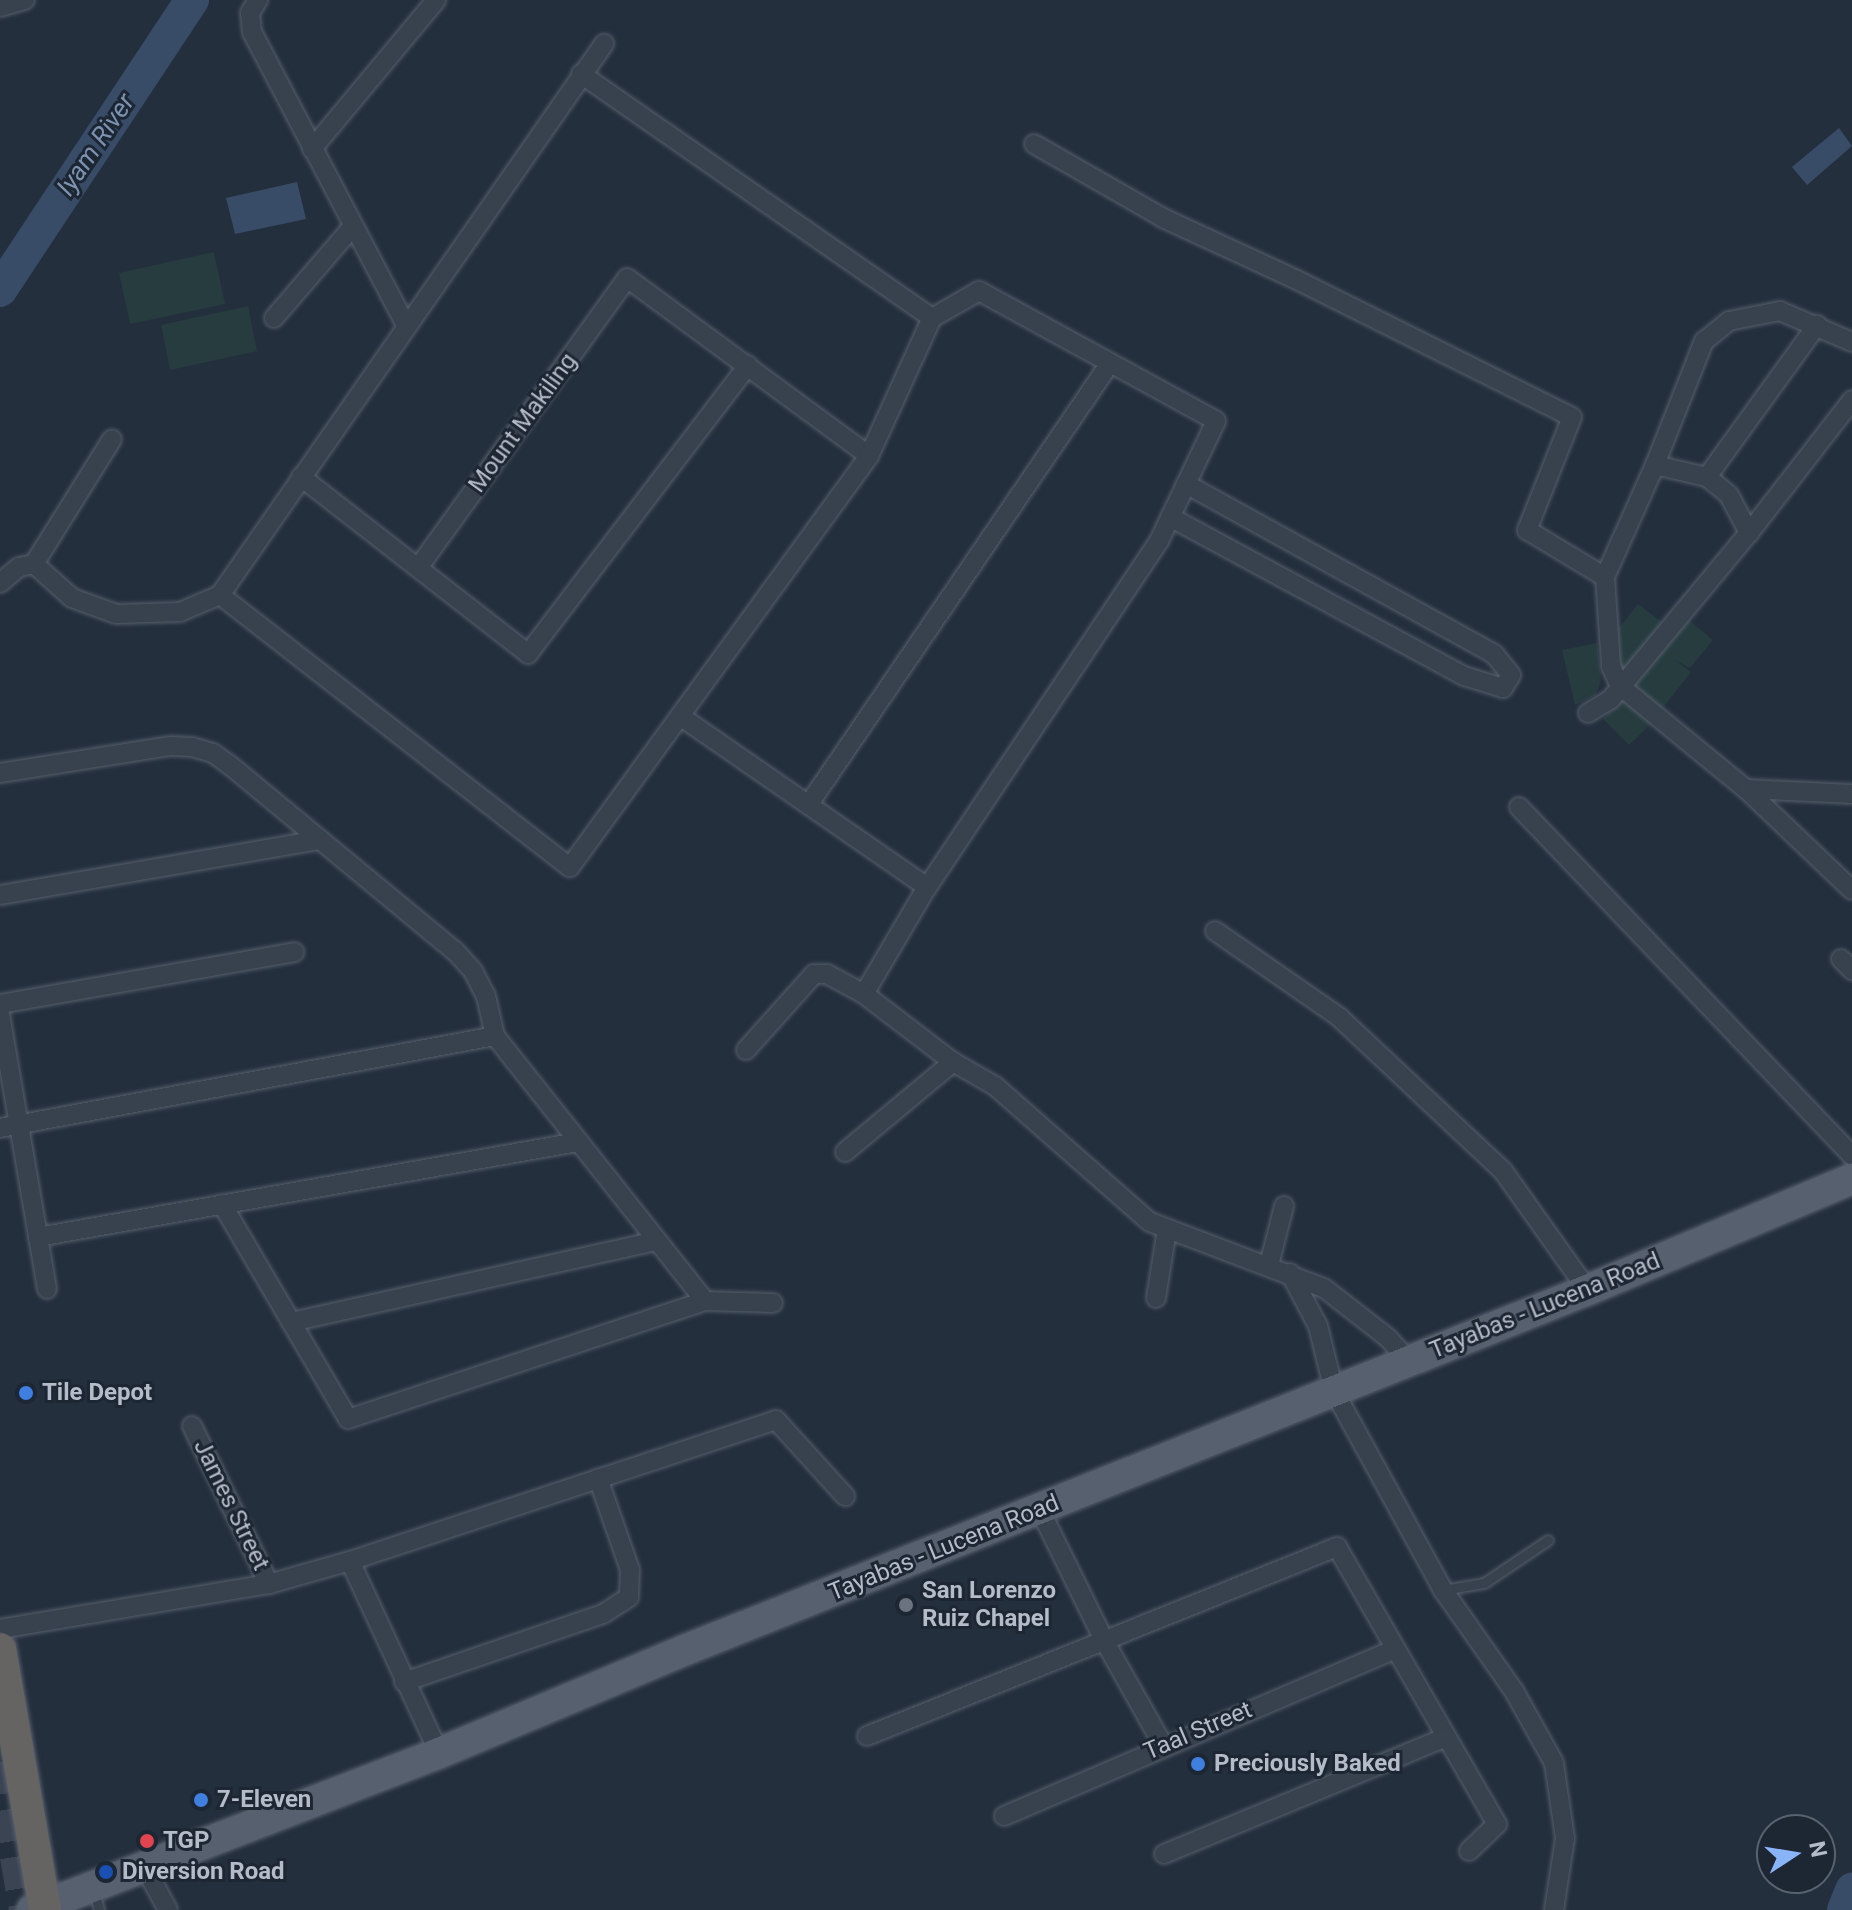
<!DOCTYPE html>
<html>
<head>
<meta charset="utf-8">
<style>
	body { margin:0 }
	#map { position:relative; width:1852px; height:1910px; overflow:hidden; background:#242f3e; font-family:Roboto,sans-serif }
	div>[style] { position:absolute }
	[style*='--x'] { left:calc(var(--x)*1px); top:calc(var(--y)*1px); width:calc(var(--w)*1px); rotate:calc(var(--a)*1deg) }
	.green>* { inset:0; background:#263c3f }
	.water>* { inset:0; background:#394c67 }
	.river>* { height:34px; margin:-17px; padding:0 17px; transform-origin:17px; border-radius:17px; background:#394c67 }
	.trunk-tunnel>* { height:32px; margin-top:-16px; transform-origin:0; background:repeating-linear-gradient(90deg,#3a4453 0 32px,transparent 0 48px) }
	.roads { filter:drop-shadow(0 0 2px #565f6c) drop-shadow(0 0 2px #565f6c) }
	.service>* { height:9px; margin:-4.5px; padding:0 4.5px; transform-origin:4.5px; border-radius:4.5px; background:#38414e }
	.minor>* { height:18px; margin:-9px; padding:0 9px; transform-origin:9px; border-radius:9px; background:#38414e }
	.primary>* { height:30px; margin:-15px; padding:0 15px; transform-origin:15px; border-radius:15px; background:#56606e }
	.trunk>* { height:32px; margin:-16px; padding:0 16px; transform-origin:16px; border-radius:16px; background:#656462 }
	.dots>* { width:22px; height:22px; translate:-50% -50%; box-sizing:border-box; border:4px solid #1d2633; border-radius:50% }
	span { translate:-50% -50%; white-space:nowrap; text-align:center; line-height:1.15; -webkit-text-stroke:6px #1d2633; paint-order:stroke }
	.street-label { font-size:24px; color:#b4bcc9 }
	.poi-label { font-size:24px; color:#b4bcc9; font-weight:700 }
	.left { translate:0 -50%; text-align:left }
	.water-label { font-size:26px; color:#7c92b1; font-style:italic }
	.north { position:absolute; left:1756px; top:1814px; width:80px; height:80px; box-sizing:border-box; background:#1d2633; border:2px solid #59626f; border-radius:50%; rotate:78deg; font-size:22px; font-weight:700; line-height:32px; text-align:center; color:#b4bcc9 }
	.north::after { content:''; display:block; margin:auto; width:28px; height:36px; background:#8ab4f8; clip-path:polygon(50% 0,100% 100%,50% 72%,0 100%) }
</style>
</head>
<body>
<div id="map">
	<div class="green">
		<div style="clip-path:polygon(214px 252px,225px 304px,130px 324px,119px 273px)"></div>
		<div style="clip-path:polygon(248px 306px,257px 351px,170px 370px,161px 325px)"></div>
		<div style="clip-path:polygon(1638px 604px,1664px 624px,1622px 683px,1612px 629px,1620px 627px)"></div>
		<div style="clip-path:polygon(1684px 616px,1713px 640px,1690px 668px,1675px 660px,1691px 672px,1661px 710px,1628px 682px)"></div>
		<div style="clip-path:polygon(1597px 643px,1601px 680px,1596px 695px,1575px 705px,1562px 650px)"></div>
		<div style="clip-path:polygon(1627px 695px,1653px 722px,1629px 745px,1603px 719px)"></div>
	</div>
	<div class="water">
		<div style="clip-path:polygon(1839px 128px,1852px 146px,1807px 185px,1792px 167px)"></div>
		<div style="clip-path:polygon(297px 182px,306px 219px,235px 234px,226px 198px)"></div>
	</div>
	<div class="river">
		<div style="--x:0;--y:290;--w:348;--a:-56.5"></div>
		<div style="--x:1844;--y:1910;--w:22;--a:-68"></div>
	</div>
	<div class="trunk-tunnel">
		<div style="--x:0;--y:1762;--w:150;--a:80.4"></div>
	</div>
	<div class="roads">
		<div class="service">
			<div style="--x:1443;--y:1590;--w:42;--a:-9.7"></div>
			<div style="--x:1484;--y:1583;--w:77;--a:-33.9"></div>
			<div style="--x:94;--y:1891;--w:20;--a:75"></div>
		</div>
		<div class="minor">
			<div style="--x:258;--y:0;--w:15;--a:122"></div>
			<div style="--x:250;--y:13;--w:19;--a:84"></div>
			<div style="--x:252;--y:32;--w:331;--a:62.3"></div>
			<div style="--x:0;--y:7;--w:26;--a:-16"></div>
			<div style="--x:581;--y:74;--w:427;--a:34.8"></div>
			<div style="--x:1034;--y:144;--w:149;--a:29.8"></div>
			<div style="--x:1163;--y:218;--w:145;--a:24.8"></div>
			<div style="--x:1295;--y:279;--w:309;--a:26.5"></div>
			<div style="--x:1572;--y:417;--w:122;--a:111.7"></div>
			<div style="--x:1527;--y:530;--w:91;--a:31.1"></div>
			<div style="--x:312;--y:149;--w:194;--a:-50.2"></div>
			<div style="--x:274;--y:318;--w:121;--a:-49.3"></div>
			<div style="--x:1852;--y:342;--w:78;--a:-156.7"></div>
			<div style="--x:1780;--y:311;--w:52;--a:168.9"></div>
			<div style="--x:1729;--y:321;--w:32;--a:141"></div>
			<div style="--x:1704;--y:341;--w:133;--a:111.6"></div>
			<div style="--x:1655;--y:465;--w:123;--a:114.1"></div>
			<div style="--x:1605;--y:577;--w:89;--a:86.1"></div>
			<div style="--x:1611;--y:666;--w:22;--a:66"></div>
			<div style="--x:1620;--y:686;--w:163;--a:39.3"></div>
			<div style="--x:1746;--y:789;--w:146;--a:43.6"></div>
			<div style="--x:1655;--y:465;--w:53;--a:13"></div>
			<div style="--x:1707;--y:477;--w:28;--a:39"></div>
			<div style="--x:1729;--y:495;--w:43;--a:62.2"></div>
			<div style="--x:301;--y:477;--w:288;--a:37.9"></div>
			<div style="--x:528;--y:654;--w:363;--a:-52.7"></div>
			<div style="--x:1707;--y:477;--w:188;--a:-54.1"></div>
			<div style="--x:1170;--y:517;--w:334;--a:28.4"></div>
			<div style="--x:1464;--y:676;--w:41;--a:17.1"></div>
			<div style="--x:1503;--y:688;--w:15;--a:-58"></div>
			<div style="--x:1511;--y:675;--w:27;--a:-129"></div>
			<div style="--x:1494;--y:654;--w:352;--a:-151.1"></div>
			<div style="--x:34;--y:564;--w:51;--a:41.8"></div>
			<div style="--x:72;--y:598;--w:47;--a:20"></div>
			<div style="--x:116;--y:614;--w:64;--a:-1.8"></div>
			<div style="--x:180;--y:612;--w:43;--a:-23"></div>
			<div style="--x:220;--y:595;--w:672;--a:-55.13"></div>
			<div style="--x:418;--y:568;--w:357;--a:-54.2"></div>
			<div style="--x:627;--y:278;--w:300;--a:36.3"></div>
			<div style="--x:0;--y:583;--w:25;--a:-40"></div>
			<div style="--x:19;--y:567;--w:15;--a:-11"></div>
			<div style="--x:34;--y:564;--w:147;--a:-58"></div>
			<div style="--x:220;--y:595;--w:443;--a:37.9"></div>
			<div style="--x:570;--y:867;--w:508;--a:-53.96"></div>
			<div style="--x:869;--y:456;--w:152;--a:-65.5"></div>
			<div style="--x:932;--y:318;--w:54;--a:-29.9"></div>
			<div style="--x:979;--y:291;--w:270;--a:28.7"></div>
			<div style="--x:1216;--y:421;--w:133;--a:115.4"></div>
			<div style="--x:1159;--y:541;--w:417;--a:123.8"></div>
			<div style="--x:927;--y:887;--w:124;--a:120.5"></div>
			<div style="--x:864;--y:994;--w:112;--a:37.4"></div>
			<div style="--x:953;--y:1062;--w:48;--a:29.7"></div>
			<div style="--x:995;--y:1086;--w:206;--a:41.3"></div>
			<div style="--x:1150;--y:1222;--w:186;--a:20.8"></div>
			<div style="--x:1324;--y:1288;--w:81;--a:38"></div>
			<div style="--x:1388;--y:1338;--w:31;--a:48"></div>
			<div style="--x:1588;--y:713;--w:27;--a:-31"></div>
			<div style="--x:1611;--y:699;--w:216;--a:-50.3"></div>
			<div style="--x:1749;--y:533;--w:168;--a:-52.2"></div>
			<div style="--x:680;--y:716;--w:300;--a:34.7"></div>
			<div style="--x:0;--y:773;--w:173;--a:-9"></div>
			<div style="--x:171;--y:746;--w:21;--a:3"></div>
			<div style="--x:192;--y:747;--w:22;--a:16"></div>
			<div style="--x:213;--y:753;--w:22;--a:36"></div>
			<div style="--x:231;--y:766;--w:291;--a:39.6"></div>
			<div style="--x:455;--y:951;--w:27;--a:48"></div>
			<div style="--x:473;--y:971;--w:28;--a:63"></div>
			<div style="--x:486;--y:996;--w:41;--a:77.3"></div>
			<div style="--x:495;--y:1036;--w:338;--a:51.6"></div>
			<div style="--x:1746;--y:789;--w:106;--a:2.7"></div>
			<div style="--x:809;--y:804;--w:534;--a:-55.68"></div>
			<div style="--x:1519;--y:807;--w:482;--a:46.3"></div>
			<div style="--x:0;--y:895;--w:324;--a:-9.8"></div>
			<div style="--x:1215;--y:931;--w:151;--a:34.7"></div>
			<div style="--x:1339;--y:1017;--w:225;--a:43.2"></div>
			<div style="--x:1503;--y:1171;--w:131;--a:54.6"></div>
			<div style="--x:1579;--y:1278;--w:14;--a:65"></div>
			<div style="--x:1841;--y:959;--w:16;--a:45"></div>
			<div style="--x:0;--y:1004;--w:299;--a:-10"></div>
			<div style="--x:0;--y:1014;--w:279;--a:80.3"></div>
			<div style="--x:746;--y:1050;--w:102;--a:-48.2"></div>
			<div style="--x:814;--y:974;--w:13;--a:0"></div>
			<div style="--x:827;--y:974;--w:42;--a:28.4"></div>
			<div style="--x:0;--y:1128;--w:503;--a:-10.53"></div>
			<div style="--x:845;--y:1152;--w:141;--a:-39.8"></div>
			<div style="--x:222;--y:1204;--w:249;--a:59.6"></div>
			<div style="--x:348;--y:1419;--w:376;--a:-18.3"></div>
			<div style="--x:705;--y:1301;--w:68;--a:1.7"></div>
			<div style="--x:38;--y:1237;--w:548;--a:-9.98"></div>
			<div style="--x:1269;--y:1265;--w:61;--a:-75.7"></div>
			<div style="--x:1290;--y:1273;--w:60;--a:62.2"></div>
			<div style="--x:1318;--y:1326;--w:67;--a:76.2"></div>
			<div style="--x:1334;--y:1391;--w:227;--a:61.3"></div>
			<div style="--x:1443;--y:1590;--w:123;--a:54.9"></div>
			<div style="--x:1514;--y:1691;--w:82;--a:60.9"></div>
			<div style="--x:1554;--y:1763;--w:76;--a:81.7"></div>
			<div style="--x:1565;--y:1838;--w:73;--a:98.7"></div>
			<div style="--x:1156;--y:1298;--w:70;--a:-80.9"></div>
			<div style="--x:291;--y:1322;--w:373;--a:-12.5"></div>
			<div style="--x:192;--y:1426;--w:176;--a:64"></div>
			<div style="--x:1040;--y:1510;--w:147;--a:63.8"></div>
			<div style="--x:1105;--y:1642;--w:118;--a:60.6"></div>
			<div style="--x:350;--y:1561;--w:212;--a:65.1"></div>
			<div style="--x:0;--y:1629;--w:273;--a:-9.5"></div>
			<div style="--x:269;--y:1584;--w:84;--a:-15.9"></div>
			<div style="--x:350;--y:1561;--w:449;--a:-18.3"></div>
			<div style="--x:776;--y:1420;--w:103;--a:47.8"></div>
			<div style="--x:404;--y:1682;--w:210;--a:-18.9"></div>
			<div style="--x:603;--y:1614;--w:31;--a:-33"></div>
			<div style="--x:629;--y:1597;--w:27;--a:-88"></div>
			<div style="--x:630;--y:1570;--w:97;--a:-109.2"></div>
			<div style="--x:867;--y:1736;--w:507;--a:-21.91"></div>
			<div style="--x:1337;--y:1547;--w:320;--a:60"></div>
			<div style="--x:1497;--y:1824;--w:39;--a:136"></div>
			<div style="--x:1004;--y:1816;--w:424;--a:-23.1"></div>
			<div style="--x:1164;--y:1854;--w:305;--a:-22.5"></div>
			<div style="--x:144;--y:1866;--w:50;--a:61.4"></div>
		</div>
		<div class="primary">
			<div style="--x:32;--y:1910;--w:436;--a:-21.1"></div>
			<div style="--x:439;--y:1753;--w:267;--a:-22.7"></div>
			<div style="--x:685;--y:1650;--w:969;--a:-21.75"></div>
			<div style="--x:1585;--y:1291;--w:290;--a:-22.8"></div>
		</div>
		<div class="trunk">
			<div style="--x:0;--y:1649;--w:265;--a:80.2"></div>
		</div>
	</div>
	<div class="dots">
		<div style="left:26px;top:1393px;background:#3f7fe0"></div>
		<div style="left:906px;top:1605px;background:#6b7280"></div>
		<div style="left:1198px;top:1764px;background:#3f7fe0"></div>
		<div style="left:201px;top:1800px;background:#3f7fe0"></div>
		<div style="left:147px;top:1841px;background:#e0444e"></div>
		<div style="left:106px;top:1872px;background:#1a4fb4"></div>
	</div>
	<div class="street-label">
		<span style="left:523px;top:423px;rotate:-54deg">Mount Makiling</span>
		<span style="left:1545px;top:1306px;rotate:-22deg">Tayabas - Lucena Road</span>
		<span style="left:231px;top:1505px;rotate:64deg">James Street</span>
		<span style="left:944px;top:1548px;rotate:-22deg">Tayabas - Lucena Road</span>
		<span style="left:1198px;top:1731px;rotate:-23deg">Taal Street</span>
	</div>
	<div class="poi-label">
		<span class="left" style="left:42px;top:1393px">Tile Depot</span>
		<span class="left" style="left:922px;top:1605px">San Lorenzo<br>Ruiz Chapel</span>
		<span class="left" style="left:1214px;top:1764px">Preciously Baked</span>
		<span class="left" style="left:217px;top:1800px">7-Eleven</span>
		<span class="left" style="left:163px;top:1841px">TGP</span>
		<span class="left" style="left:122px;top:1872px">Diversion Road</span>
	</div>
	<div class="water-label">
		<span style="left:96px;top:145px;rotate:-56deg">Iyam River</span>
	</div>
	<div class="north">N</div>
</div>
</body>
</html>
